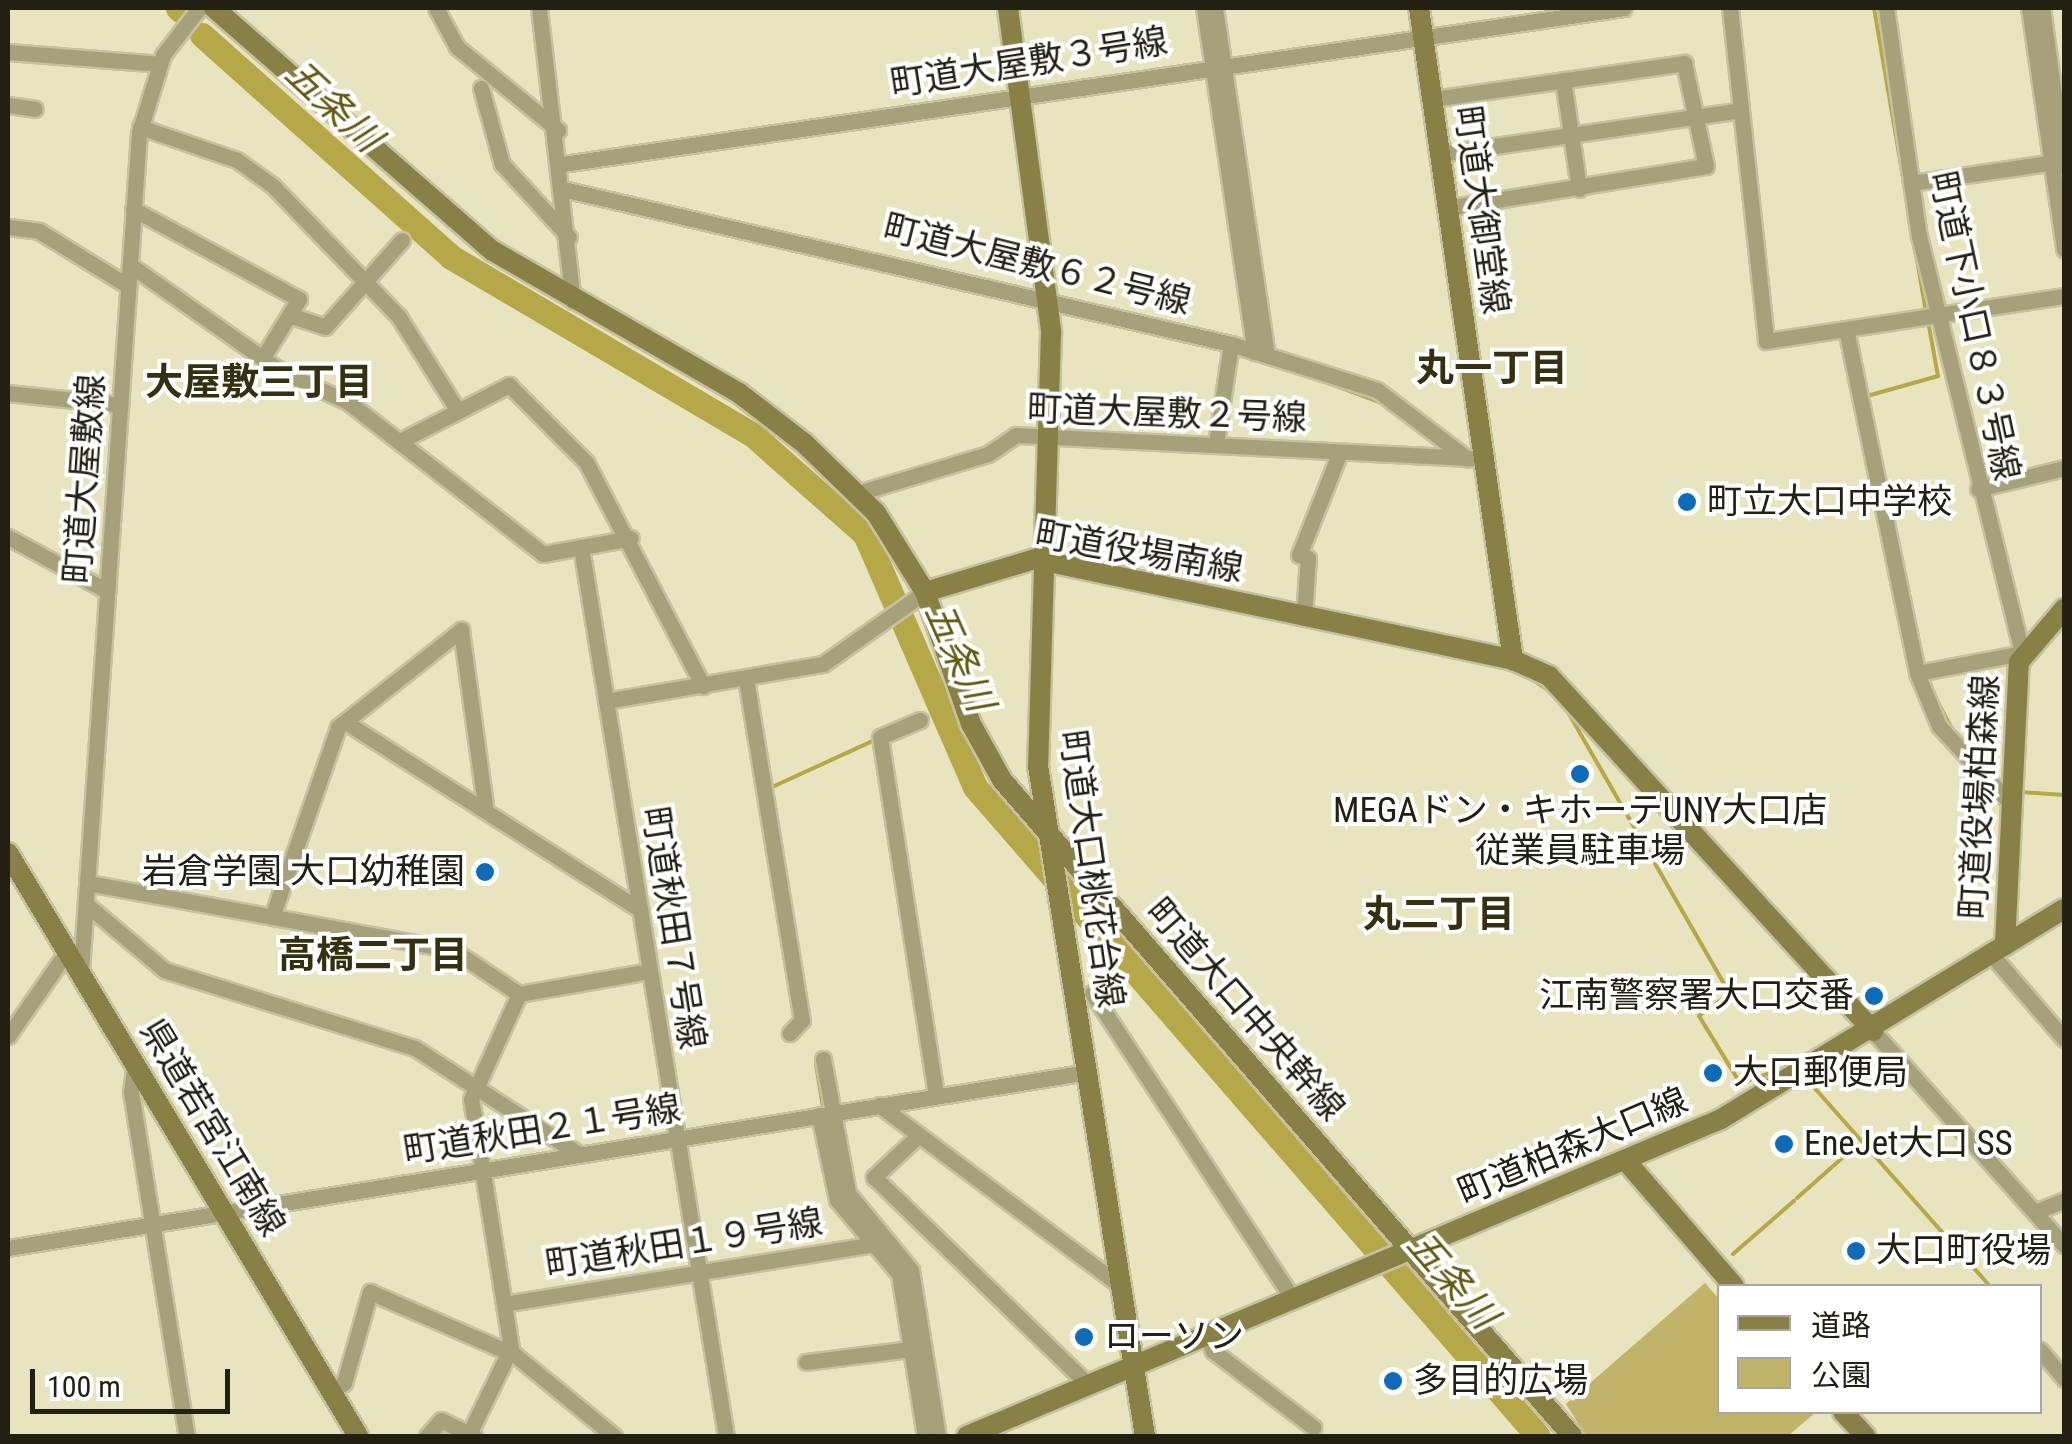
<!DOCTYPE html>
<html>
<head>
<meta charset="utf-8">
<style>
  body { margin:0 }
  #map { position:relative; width:2072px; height:1444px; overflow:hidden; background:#e9e4c0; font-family:"Roboto Condensed","Noto Sans JP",sans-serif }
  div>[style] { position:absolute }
  .green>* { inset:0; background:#bfb469 }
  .stream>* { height:4px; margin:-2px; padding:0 2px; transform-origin:2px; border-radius:2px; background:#b6a848 }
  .river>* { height:25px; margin:-12.5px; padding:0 12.5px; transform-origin:12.5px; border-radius:12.5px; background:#b6a848 }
  .roads { filter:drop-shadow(2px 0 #c5c1a1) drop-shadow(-2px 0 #c5c1a1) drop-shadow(0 2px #c5c1a1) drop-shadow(0 -2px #c5c1a1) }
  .street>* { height:15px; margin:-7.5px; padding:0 7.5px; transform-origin:7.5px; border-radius:7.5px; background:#a6a17b }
  .secondary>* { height:20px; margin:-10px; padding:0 10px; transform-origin:10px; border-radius:10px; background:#898046 }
  .dots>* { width:28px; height:28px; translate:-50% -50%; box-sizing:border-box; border:5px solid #fff; border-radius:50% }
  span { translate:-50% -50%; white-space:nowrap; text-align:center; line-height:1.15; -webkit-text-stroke:8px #fff; paint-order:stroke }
  .street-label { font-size:35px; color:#222013 }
  .poi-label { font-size:35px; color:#222013 }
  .left { translate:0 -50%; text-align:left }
  .right { translate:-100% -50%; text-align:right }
  .water-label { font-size:38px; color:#635911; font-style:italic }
  .neighbourhood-label { font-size:38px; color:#353011; font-weight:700 }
  .frame { position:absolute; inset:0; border:10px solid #222013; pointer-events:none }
  .legend { position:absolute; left:1717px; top:1284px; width:325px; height:130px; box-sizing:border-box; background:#fff; border:2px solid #a7a6a1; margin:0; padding:12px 18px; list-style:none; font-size:30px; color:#222013 }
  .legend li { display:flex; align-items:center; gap:20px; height:50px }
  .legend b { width:50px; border:2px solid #a7a6a1 }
  .scale { position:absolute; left:30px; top:1369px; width:200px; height:45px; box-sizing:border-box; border:5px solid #222013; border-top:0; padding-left:12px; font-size:30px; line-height:35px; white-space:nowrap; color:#222013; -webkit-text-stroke:8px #fff; paint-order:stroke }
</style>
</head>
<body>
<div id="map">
  <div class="green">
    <div style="clip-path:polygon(1705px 1283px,1719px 1299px,1720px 1412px,1816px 1412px,1788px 1436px,1586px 1436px,1566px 1404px)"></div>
  </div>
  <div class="stream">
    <div style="left:1874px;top:8px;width:308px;rotate:80.3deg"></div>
    <div style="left:1320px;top:380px;width:66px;rotate:20.4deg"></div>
    <div style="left:1867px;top:396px;width:74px;rotate:-15.7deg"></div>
    <div style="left:1938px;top:376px;width:56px;rotate:-100.3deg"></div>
    <div style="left:1875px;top:435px;width:235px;rotate:78deg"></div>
    <div style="left:1466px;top:465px;width:9px;rotate:6deg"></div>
    <div style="left:1475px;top:466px;width:185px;rotate:81deg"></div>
    <div style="left:1535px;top:681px;width:21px;rotate:35deg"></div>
    <div style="left:1933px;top:693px;width:41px;rotate:62.2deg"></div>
    <div style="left:1565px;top:707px;width:331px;rotate:60.1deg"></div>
    <div style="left:1730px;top:994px;width:38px;rotate:145deg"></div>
    <div style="left:1699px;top:1016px;width:79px;rotate:58.5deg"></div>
    <div style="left:1740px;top:1083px;width:58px;rotate:-18.1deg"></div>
    <div style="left:770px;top:788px;width:115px;rotate:-24.6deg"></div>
    <div style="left:2020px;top:792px;width:44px;rotate:3.9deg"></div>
    <div style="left:816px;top:1065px;width:43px;rotate:80.5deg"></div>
    <div style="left:1804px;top:1076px;width:281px;rotate:48.5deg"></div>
    <div style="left:1797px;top:1198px;width:80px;rotate:-41.5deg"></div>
    <div style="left:1733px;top:1254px;width:81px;rotate:-41deg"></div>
  </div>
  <div class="river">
    <div style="left:178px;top:8px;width:3px;rotate:45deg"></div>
    <div style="left:202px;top:35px;width:334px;rotate:41.7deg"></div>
    <div style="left:451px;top:257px;width:351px;rotate:30.5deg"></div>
    <div style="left:753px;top:435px;width:149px;rotate:41.5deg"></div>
    <div style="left:865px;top:534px;width:276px;rotate:66.5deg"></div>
    <div style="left:975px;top:787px;width:859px;rotate:49.06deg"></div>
  </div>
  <div class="roads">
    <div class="street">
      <div style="left:436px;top:8px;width:44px;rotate:61.7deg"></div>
      <div style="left:457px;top:47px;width:131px;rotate:39.4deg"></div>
      <div style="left:539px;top:8px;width:295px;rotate:83.4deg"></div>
      <div style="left:1204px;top:8px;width:348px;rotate:81.6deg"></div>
      <div style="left:1215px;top:8px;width:351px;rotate:81.5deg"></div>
      <div style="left:1730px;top:8px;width:335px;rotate:83.8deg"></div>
      <div style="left:1766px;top:341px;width:301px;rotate:-8.6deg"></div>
      <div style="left:1886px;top:8px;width:230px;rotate:81.8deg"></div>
      <div style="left:1919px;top:236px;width:430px;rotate:76.1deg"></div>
      <div style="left:2022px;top:653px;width:107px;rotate:169.2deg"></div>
      <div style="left:2029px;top:8px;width:244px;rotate:81.7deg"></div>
      <div style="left:2042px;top:8px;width:160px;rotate:82.1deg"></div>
      <div style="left:8px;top:52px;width:151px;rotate:4.5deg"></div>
      <div style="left:1563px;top:80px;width:110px;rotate:81.6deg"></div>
      <div style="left:481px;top:88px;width:79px;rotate:74.6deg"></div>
      <div style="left:502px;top:164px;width:99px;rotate:47.5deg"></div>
      <div style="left:1432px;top:99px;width:255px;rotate:-8.1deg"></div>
      <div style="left:1684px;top:63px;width:105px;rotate:77.9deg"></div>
      <div style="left:1706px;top:166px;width:261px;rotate:170.8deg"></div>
      <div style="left:8px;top:105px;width:27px;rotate:8deg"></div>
      <div style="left:140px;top:127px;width:102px;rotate:18.8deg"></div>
      <div style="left:237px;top:160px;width:44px;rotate:35.8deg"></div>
      <div style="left:273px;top:186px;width:182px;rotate:46.1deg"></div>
      <div style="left:399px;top:317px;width:111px;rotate:57.9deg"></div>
      <div style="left:1440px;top:154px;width:304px;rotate:-8.3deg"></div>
      <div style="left:563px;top:164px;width:1072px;rotate:-8.36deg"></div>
      <div style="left:1911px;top:183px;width:152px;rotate:-8.3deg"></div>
      <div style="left:567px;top:190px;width:682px;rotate:13.06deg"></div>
      <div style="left:1231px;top:344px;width:153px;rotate:17.5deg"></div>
      <div style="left:1377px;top:390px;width:114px;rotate:37.2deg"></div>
      <div style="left:133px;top:209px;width:189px;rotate:28.5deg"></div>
      <div style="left:299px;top:299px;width:70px;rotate:121.7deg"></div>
      <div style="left:8px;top:227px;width:31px;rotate:7deg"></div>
      <div style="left:39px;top:231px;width:105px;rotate:31.7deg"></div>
      <div style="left:130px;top:265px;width:186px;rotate:35.1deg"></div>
      <div style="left:282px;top:372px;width:72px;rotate:24.4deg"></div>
      <div style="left:348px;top:402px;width:247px;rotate:37.9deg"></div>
      <div style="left:543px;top:554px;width:89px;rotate:-10.3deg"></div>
      <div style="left:289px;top:315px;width:38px;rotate:18deg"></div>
      <div style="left:325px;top:327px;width:116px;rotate:-48.5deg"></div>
      <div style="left:1846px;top:329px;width:351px;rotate:78.3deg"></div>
      <div style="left:1917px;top:673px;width:57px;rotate:67.5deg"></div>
      <div style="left:1939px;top:726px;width:106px;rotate:47.3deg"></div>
      <div style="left:8px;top:393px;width:113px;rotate:6.1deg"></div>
      <div style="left:400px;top:441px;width:123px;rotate:-27.2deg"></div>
      <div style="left:509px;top:385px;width:109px;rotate:45deg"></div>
      <div style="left:586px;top:462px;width:253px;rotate:62.4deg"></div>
      <div style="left:1216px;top:443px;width:100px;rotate:-81.4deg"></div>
      <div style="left:1978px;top:489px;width:89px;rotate:-13.7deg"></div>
      <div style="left:858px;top:493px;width:136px;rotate:-16.7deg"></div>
      <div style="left:988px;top:454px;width:34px;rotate:-34deg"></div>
      <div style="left:1016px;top:435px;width:456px;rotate:2.9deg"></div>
      <div style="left:8px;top:537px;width:113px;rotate:28.6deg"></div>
      <div style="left:581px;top:547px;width:901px;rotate:80.74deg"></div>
      <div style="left:1304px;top:616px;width:58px;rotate:-86.1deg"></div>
      <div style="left:1308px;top:558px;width:9px;rotate:-162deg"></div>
      <div style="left:1299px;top:555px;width:111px;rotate:-68.3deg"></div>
      <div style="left:461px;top:630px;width:178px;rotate:82.2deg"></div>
      <div style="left:746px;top:679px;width:346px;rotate:80.7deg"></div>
      <div style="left:802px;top:1020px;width:18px;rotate:133deg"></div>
      <div style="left:606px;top:701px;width:220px;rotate:-9.7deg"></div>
      <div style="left:823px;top:664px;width:125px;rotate:-35.2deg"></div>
      <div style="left:920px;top:720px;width:43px;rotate:157deg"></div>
      <div style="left:880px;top:737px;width:363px;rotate:81.1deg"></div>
      <div style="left:347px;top:723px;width:348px;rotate:32.5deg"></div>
      <div style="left:88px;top:883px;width:371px;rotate:10.4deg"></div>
      <div style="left:453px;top:950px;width:79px;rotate:33.7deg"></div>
      <div style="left:519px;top:994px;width:133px;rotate:-10deg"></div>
      <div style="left:86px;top:904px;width:102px;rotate:40.2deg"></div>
      <div style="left:164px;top:970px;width:263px;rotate:17.3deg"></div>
      <div style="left:415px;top:1048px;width:195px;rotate:32.9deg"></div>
      <div style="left:272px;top:917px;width:201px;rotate:-70.8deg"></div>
      <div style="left:338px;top:727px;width:157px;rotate:-38.3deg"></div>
      <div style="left:1991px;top:954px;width:112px;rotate:49.3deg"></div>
      <div style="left:81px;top:971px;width:840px;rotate:-86.04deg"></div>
      <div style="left:139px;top:133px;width:82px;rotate:-72.9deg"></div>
      <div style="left:163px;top:55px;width:59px;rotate:-52.5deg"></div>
      <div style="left:1092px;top:993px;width:367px;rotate:56.7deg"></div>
      <div style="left:1873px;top:1031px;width:287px;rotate:48.3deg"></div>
      <div style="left:8px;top:1036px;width:105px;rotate:-55.1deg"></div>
      <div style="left:823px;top:1059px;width:136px;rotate:79.4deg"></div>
      <div style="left:848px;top:1193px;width:99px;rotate:50.7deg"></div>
      <div style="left:911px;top:1270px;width:168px;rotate:80.8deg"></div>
      <div style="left:135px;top:1063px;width:29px;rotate:98deg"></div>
      <div style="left:131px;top:1092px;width:349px;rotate:80.8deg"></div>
      <div style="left:879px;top:1105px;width:302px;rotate:36.8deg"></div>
      <div style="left:819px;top:1115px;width:87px;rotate:78deg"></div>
      <div style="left:837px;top:1200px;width:97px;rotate:50deg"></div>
      <div style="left:899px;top:1274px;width:164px;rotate:80.9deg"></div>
      <div style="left:919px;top:1135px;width:62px;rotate:137deg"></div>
      <div style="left:874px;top:1177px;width:299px;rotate:44.1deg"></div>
      <div style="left:2035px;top:1212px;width:31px;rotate:-22deg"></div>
      <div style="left:8px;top:1248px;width:1093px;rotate:-9.26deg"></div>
      <div style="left:504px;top:1304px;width:375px;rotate:-9.2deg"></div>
      <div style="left:1207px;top:1336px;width:16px;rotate:68deg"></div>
      <div style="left:1213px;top:1351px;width:126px;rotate:37.2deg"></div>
      <div style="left:2040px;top:1350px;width:38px;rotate:50deg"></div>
      <div style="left:806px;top:1362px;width:106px;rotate:-7.1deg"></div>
      <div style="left:331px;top:1391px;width:15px;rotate:-32deg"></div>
      <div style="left:344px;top:1383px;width:95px;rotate:-74.1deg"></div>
      <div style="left:370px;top:1292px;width:158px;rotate:23.5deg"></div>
      <div style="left:515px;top:1355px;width:128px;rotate:39.3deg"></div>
      <div style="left:470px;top:1432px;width:93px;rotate:-64deg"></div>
      <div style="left:511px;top:1348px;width:252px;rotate:-99.1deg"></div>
      <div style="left:471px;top:1099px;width:115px;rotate:-65.4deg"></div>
      <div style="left:427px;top:1436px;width:21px;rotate:-49deg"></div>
      <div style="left:441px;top:1420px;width:37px;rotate:26deg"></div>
    </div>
    <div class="secondary">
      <div style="left:214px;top:8px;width:370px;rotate:41.1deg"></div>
      <div style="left:493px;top:251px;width:284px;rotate:30deg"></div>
      <div style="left:739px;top:393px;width:82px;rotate:37.6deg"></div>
      <div style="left:804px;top:443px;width:100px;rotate:44.2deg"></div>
      <div style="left:876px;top:513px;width:93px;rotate:58.2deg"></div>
      <div style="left:925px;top:592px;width:115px;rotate:-16.7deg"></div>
      <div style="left:1035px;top:559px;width:489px;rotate:11.9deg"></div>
      <div style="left:1513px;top:660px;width:39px;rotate:24deg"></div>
      <div style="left:1549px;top:676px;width:481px;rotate:47.6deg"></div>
      <div style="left:1008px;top:8px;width:327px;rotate:82.4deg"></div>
      <div style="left:1051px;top:332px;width:434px;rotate:91.7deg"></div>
      <div style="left:1038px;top:766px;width:678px;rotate:80.93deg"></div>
      <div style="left:1419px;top:8px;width:659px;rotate:81.8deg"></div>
      <div style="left:925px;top:592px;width:140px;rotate:70.8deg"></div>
      <div style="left:971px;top:724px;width:64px;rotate:61deg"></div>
      <div style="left:1002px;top:780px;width:869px;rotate:49.01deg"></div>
      <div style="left:8px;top:853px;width:680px;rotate:59.02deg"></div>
      <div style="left:2005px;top:945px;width:283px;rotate:-87.2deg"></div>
      <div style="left:2019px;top:662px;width:70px;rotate:-49.7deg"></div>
      <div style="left:1626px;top:1161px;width:165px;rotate:49.2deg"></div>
      <div style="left:1843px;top:1412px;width:33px;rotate:47deg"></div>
      <div style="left:967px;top:1436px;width:818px;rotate:-22.8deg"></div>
      <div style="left:1721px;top:1119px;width:402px;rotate:-31.5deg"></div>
    </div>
  </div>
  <div class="dots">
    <div style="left:1687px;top:502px;background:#0f6ab7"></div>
    <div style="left:1580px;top:774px;background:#0f6ab7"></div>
    <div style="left:485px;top:872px;background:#0f6ab7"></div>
    <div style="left:1874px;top:996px;background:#0f6ab7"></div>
    <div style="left:1713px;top:1073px;background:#0f6ab7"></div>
    <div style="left:1784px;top:1144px;background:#0f6ab7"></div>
    <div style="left:1856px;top:1251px;background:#0f6ab7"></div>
    <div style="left:1084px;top:1337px;background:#0f6ab7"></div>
    <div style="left:1393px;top:1381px;background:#0f6ab7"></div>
  </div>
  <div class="street-label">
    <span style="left:1029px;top:63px;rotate:-9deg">町道大屋敷３号線</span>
    <span style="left:1481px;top:210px;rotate:82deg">町道大御堂線</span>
    <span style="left:1037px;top:265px;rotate:14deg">町道大屋敷６２号線</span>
    <span style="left:1974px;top:326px;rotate:78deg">町道下小口８３号線</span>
    <span style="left:1167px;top:414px;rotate:2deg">町道大屋敷２号線</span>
    <span style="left:85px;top:479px;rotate:-86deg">町道大屋敷線</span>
    <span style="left:1139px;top:552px;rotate:10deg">町道役場南線</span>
    <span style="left:1980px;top:797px;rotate:-87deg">町道役場柏森線</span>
    <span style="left:1091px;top:869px;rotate:82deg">町道大口桃花台線</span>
    <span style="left:673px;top:928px;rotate:81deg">町道秋田７号線</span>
    <span style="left:1245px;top:1010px;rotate:49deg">町道大口中央幹線</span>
    <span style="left:212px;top:1128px;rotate:59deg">県道若宮江南線</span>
    <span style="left:542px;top:1130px;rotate:-9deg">町道秋田２１号線</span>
    <span style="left:1573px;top:1147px;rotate:-23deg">町道柏森大口線</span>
    <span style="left:684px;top:1244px;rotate:-9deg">町道秋田１９号線</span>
  </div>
  <div class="poi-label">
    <span class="left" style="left:1707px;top:502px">町立大口中学校</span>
    <span style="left:1580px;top:831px">MEGAドン・キホーテUNY大口店<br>従業員駐車場</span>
    <span class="right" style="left:465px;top:872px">岩倉学園 大口幼稚園</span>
    <span class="right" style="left:1854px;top:996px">江南警察署大口交番</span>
    <span class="left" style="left:1733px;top:1073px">大口郵便局</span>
    <span class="left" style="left:1804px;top:1144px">EneJet大口 SS</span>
    <span class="left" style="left:1876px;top:1251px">大口町役場</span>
    <span class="left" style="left:1104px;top:1337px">ローソン</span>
    <span class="left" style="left:1413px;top:1381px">多目的広場</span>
  </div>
  <div class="water-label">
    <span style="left:333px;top:106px;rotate:43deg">五条川</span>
    <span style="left:959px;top:657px;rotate:66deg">五条川</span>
    <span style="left:1452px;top:1280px;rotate:49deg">五条川</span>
  </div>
  <div class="neighbourhood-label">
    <span style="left:1492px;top:369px">丸一丁目</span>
    <span style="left:259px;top:383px">大屋敷三丁目</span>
    <span style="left:1439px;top:915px">丸二丁目</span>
    <span style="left:373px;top:956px">高橋二丁目</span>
  </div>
  <div class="frame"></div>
  <ul class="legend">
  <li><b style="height:12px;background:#898046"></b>道路</li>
  <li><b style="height:28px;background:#bfb469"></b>公園</li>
  </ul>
  <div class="scale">100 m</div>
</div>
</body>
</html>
